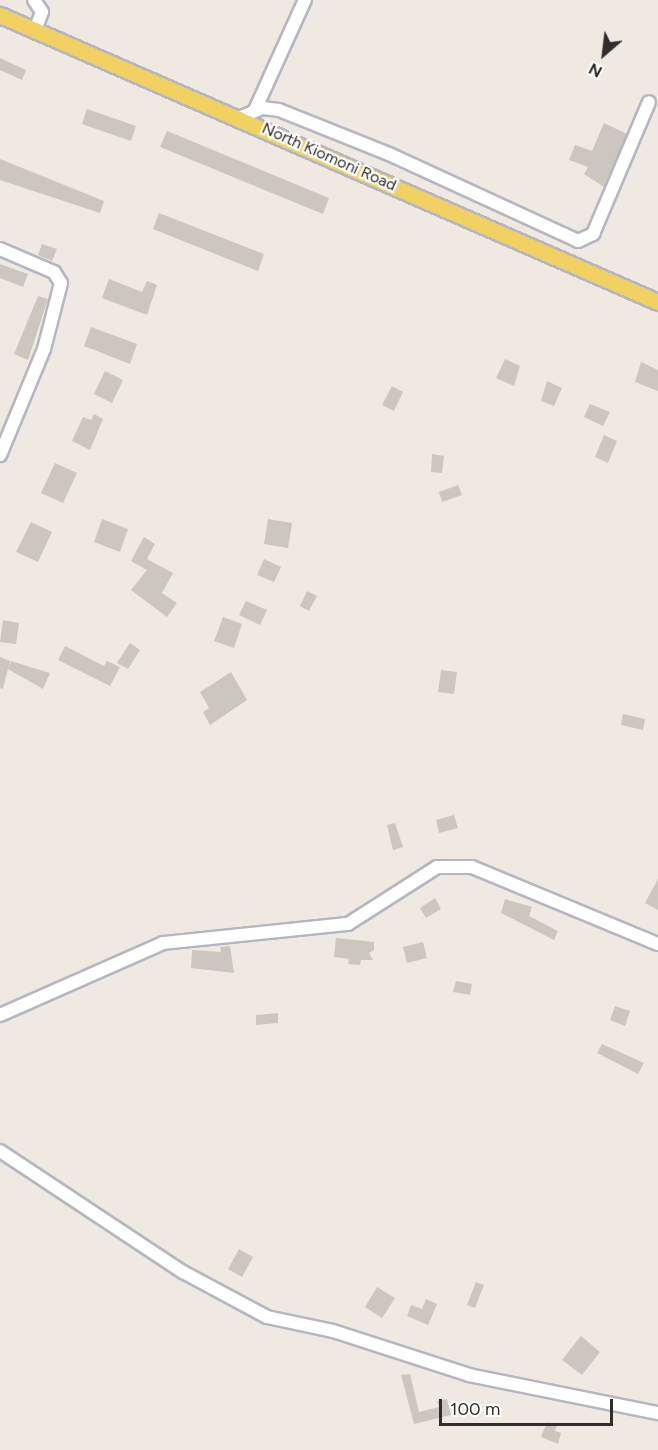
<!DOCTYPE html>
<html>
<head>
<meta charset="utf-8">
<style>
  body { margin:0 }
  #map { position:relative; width:658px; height:1450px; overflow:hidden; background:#efe9e1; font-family:Figtree,sans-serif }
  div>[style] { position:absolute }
  .building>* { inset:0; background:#cbc7bf }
  .roads { filter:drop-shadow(2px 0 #b4b7c1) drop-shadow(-2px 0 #b4b7c1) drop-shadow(0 2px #b4b7c1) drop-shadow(0 -2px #b4b7c1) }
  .minor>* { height:12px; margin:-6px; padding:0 6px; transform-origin:6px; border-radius:6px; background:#fff }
  .major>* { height:15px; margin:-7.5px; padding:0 7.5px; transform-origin:7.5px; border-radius:7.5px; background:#f2d163 }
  span { translate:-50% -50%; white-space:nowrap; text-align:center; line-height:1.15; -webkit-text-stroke:4.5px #fff; paint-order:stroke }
  .street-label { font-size:16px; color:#2e2e2e }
  .north { position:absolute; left:574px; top:24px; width:60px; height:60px; -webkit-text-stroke:4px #fff; paint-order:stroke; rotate:208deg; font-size:16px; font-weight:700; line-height:24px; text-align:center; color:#2e2e2e }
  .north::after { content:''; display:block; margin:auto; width:21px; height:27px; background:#2e2e2e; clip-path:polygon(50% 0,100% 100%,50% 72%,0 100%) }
  .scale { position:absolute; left:439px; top:1399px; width:174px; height:27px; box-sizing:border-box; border:3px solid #2e2e2e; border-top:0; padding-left:8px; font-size:18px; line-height:21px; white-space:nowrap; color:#2e2e2e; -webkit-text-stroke:4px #fff; paint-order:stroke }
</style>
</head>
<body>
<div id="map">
  <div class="building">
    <div style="clip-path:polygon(0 58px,26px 70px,22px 80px,0 70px)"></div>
    <div style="clip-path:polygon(87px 109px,136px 126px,131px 141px,82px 124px)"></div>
    <div style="clip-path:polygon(604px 123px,627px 134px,604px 187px,584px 174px,588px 167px,569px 160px,575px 145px,592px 151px)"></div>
    <div style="clip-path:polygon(167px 131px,329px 198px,323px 214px,160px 147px)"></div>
    <div style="clip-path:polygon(0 159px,104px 201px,100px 213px,0 180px)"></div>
    <div style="clip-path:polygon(159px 213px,264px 254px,258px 271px,153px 229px)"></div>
    <div style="clip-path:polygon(42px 244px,57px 249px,52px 261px,38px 255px)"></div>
    <div style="clip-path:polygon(0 264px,28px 274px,23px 287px,0 278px)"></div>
    <div style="clip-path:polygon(109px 279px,142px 292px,147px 281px,157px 285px,147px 315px,102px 298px)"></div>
    <div style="clip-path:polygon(38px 296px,48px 299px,28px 360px,14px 354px)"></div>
    <div style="clip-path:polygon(91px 327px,137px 344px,130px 364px,84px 346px)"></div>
    <div style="clip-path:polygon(505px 359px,520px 366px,514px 386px,496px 378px)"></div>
    <div style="clip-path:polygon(641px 362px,658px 370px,658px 391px,635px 382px)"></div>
    <div style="clip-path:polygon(105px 371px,123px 380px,112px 403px,94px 394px)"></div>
    <div style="clip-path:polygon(547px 381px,562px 388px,554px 406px,541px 401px)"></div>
    <div style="clip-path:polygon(392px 386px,403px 392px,394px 411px,382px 405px)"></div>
    <div style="clip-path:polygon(590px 404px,610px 412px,603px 426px,584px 417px)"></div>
    <div style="clip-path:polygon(94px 414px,103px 419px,90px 450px,72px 441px,83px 417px,91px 420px)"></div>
    <div style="clip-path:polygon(604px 435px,617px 441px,608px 463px,595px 457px)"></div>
    <div style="clip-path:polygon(432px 454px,444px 456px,442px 473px,431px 472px)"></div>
    <div style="clip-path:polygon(55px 463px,77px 473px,63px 503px,41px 493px)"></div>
    <div style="clip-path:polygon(458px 485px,462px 495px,442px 502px,439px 492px)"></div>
    <div style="clip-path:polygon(102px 519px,128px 529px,120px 552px,94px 542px)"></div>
    <div style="clip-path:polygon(268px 519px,292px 523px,288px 548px,264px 544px)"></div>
    <div style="clip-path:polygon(31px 522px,52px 532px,38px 562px,16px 552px)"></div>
    <div style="clip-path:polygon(144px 537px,155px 544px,147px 559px,173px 573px,162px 593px,177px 603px,167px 617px,131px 590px,147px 570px,131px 561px)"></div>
    <div style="clip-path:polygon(264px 559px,281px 567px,274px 582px,257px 575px)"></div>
    <div style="clip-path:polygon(307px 591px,317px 596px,309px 611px,300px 606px)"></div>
    <div style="clip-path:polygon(246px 601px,267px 610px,260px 625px,239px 615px)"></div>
    <div style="clip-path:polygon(223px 617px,242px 624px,234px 648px,214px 641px)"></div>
    <div style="clip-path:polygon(3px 620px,19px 623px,16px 644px,0 642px)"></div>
    <div style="clip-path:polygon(130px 643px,140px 650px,128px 669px,117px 663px)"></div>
    <div style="clip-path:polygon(65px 646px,104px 666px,107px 661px,120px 667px,110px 686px,58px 660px)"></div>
    <div style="clip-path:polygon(0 657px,10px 661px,8px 669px,11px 661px,50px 673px,43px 689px,8px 669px,3px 689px,0 688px)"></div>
    <div style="clip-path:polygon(441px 670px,457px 672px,454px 694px,438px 692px)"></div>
    <div style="clip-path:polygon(231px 672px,247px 700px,210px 725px,203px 712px,209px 708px,200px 692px)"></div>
    <div style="clip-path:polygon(623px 714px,645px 719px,643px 730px,621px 725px)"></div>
    <div style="clip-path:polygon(454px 815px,458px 828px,439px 833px,436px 820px)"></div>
    <div style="clip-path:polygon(395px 823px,403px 847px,393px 850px,387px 825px)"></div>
    <div style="clip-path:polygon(658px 879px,658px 910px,645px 903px)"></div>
    <div style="clip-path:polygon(435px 898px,441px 909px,426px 918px,420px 908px)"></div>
    <div style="clip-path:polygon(505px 899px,532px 907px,529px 916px,558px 931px,554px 940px,501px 913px)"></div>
    <div style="clip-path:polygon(336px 938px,374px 942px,374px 950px,369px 953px,373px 960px,361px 960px,360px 965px,348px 964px,349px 959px,334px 957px)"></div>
    <div style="clip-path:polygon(423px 942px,427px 958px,407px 963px,403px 947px)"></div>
    <div style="clip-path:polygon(230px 946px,234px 973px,191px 968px,192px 950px,221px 952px,220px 947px)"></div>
    <div style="clip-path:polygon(456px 981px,472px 984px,470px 995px,453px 992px)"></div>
    <div style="clip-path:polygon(615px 1006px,630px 1011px,625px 1026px,610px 1020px)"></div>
    <div style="clip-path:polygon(278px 1013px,278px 1023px,256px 1025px,256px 1015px)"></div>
    <div style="clip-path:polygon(602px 1044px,644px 1063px,638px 1074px,597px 1053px)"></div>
    <div style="clip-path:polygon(239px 1249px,253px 1257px,242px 1277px,228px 1269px)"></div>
    <div style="clip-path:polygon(476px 1282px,484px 1285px,475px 1308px,467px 1305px)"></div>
    <div style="clip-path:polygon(377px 1287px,395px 1298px,382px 1318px,365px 1307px)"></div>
    <div style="clip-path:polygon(426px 1299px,437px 1304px,428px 1325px,407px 1316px,411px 1305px,422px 1309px)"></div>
    <div style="clip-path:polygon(581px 1336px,600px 1352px,582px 1375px,562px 1360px)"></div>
    <div style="clip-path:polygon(410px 1374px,419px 1412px,439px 1407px,437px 1401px,447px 1399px,451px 1415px,414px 1424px,401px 1375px)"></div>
    <div style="clip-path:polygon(547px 1422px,557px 1425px,555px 1431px,561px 1433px,558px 1444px,541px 1437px)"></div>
  </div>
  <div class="roads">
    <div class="minor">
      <div style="left:34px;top:0;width:14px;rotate:56deg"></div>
      <div style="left:42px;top:12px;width:17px;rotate:111deg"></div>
      <div style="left:255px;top:110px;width:121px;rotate:-65.6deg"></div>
      <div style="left:239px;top:118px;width:26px;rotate:-23deg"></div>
      <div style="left:263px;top:108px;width:16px;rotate:7deg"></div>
      <div style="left:279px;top:110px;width:118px;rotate:21.8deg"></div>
      <div style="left:389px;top:154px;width:208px;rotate:24.7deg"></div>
      <div style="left:578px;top:241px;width:17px;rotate:-25deg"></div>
      <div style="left:593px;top:234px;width:143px;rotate:-67deg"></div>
      <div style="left:0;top:249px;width:59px;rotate:23.1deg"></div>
      <div style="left:54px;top:272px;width:13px;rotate:58deg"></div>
      <div style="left:61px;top:283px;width:68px;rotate:104.4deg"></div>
      <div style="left:44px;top:349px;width:115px;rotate:112.5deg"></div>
      <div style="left:0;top:1015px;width:178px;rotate:-23.8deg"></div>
      <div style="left:163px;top:943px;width:186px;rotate:-5.9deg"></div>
      <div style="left:348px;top:924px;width:106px;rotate:-32.6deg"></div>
      <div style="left:437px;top:867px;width:35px"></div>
      <div style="left:472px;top:867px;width:201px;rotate:22.5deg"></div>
      <div style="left:0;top:1151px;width:219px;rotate:33.5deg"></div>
      <div style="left:183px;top:1272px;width:95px;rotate:28.2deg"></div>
      <div style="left:267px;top:1317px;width:67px;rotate:12deg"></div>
      <div style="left:333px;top:1331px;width:143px;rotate:17.9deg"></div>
      <div style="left:469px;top:1375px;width:193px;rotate:11.4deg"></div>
    </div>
    <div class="major">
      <div style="left:0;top:15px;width:718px;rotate:23.57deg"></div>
    </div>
  </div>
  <div class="street-label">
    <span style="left:329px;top:157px;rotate:24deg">North Kiomoni Road</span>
  </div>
  <div class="north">N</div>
  <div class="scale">100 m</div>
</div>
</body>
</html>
